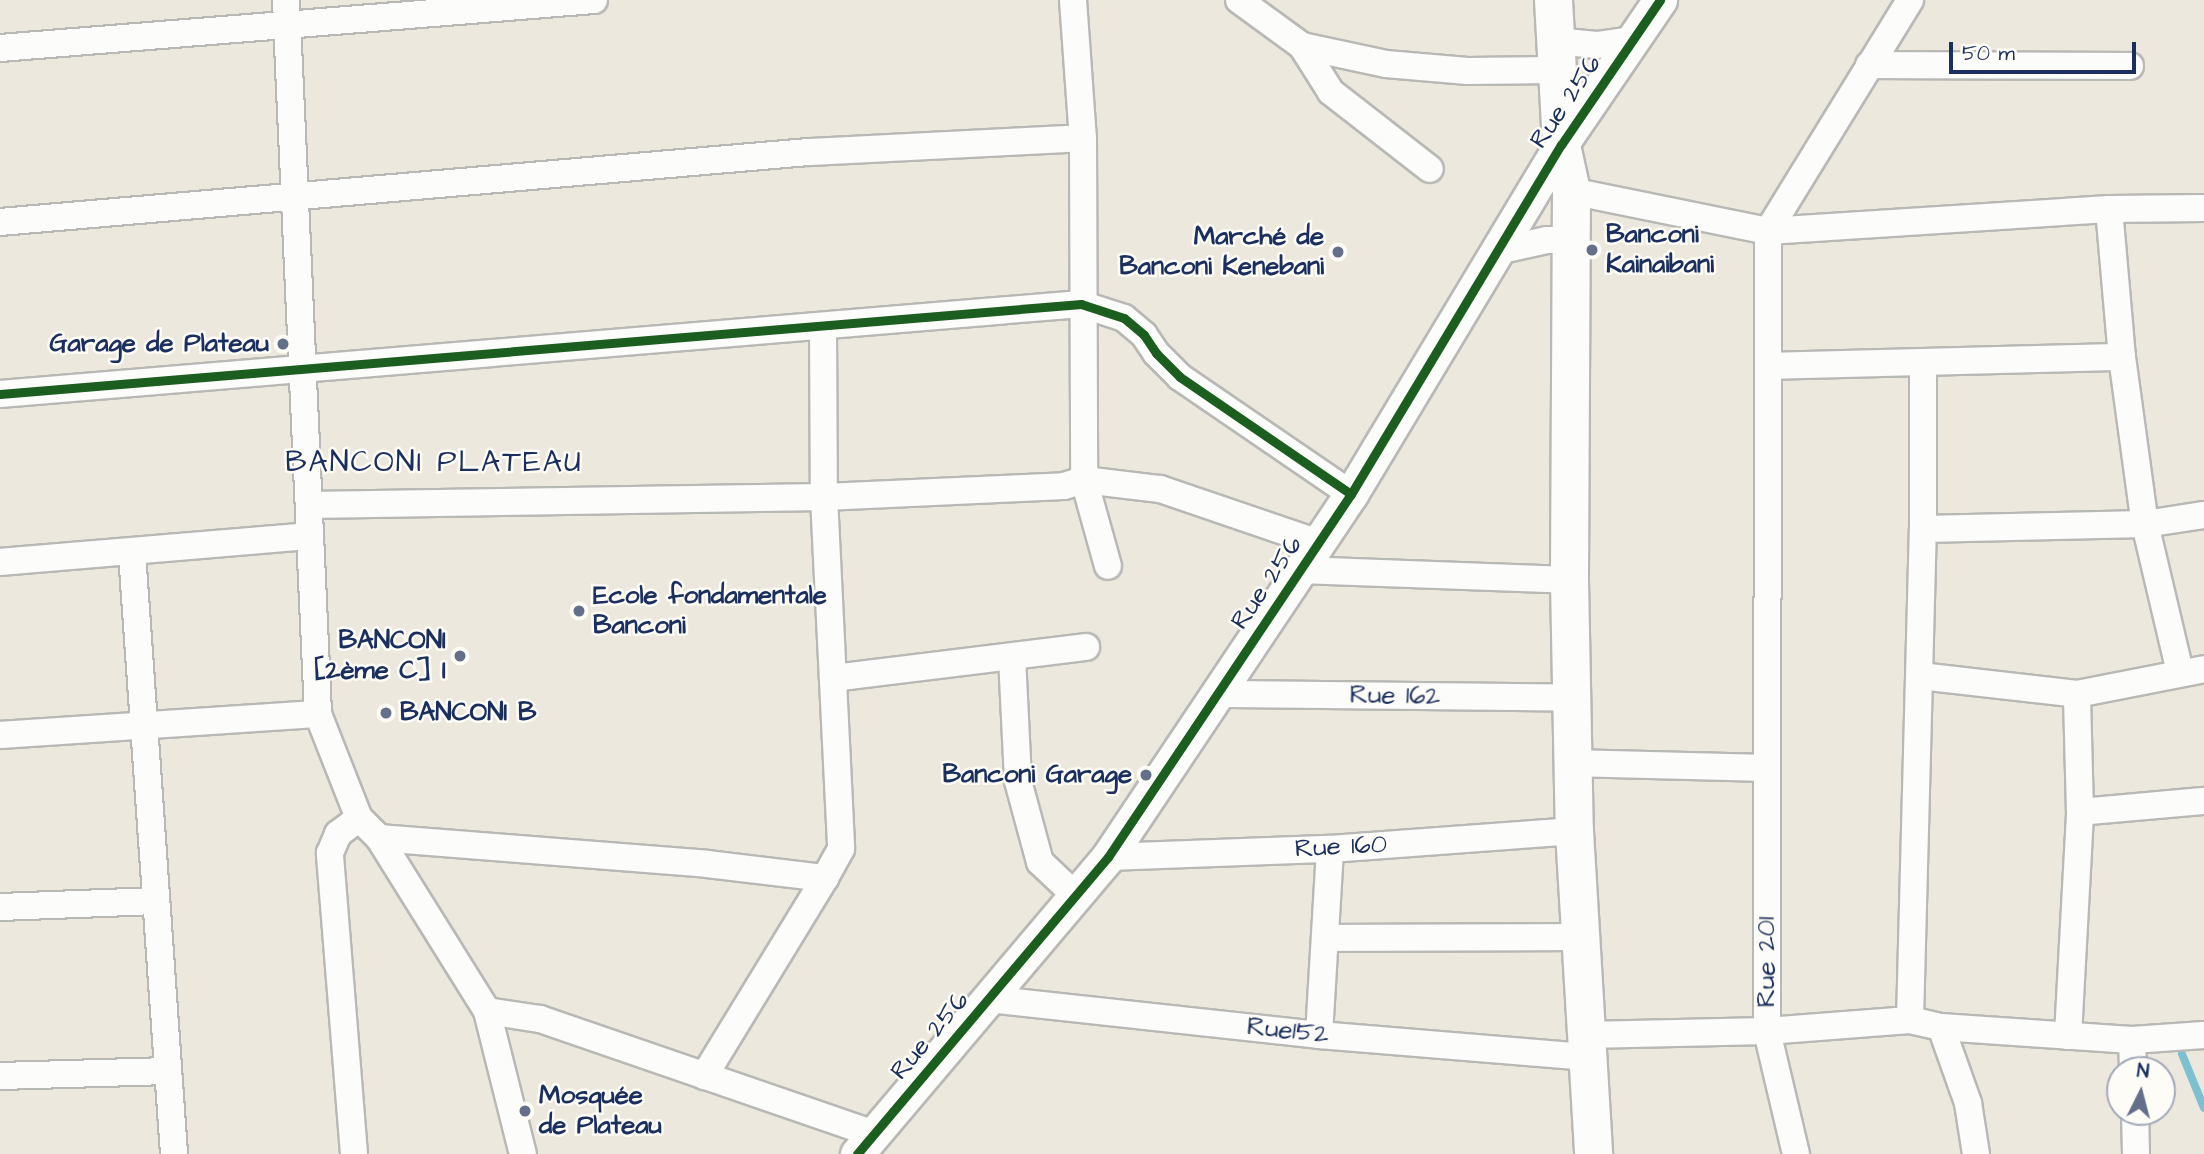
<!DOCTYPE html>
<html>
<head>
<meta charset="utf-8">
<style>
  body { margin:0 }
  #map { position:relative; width:2204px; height:1154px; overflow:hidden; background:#ede8dd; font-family:"Architects Daughter",sans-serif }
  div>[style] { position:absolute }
  .stream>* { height:8px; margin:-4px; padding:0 4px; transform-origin:4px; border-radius:4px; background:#7dc1d1 }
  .roads { filter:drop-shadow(2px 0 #b8b8b5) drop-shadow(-2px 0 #b8b8b5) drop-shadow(0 2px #b8b8b5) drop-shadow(0 -2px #b8b8b5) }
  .minor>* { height:26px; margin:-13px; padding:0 13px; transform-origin:13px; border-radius:13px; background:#fcfcfa }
  .tertiary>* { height:33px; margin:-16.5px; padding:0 16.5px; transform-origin:16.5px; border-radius:16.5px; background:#fcfcfa }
  .secondary>* { height:37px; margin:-18.5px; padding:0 18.5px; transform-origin:18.5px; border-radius:18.5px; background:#fcfcfa }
  .cycleway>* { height:9px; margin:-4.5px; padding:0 4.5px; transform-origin:4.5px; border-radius:4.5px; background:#1b5e20 }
  .dots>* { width:19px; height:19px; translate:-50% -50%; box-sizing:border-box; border:4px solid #fdfcf7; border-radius:50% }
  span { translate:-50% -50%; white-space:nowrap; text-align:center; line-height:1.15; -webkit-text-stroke:5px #fdfcf7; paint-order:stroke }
  .street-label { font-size:26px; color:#1b2f5e }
  .poi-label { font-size:26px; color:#1b2f5e; font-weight:700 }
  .left { translate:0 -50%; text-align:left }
  .right { translate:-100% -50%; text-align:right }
  .quarter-label { font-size:30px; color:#1b2f5e; letter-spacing:2px }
  .north { position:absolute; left:2106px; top:1056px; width:70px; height:70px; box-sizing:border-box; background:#fdfcf7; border:2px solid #a3aaba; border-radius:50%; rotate:6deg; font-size:19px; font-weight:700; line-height:28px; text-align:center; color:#1b2f5e }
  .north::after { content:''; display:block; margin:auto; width:24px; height:32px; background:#64708a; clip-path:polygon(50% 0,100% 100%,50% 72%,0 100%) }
  .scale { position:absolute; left:1949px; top:42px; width:187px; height:32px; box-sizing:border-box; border:4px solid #1b2f5e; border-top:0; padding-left:9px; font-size:21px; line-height:24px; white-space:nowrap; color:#1b2f5e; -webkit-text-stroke:5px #fdfcf7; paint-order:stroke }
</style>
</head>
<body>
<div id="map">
  <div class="stream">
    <div style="left:2182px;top:1054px;width:58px;rotate:67.8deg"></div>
  </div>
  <div class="roads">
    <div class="minor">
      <div style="left:286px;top:0;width:715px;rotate:87.43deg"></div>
      <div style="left:318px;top:714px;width:112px;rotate:68.5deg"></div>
      <div style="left:359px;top:818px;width:28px;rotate:45deg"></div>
      <div style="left:379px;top:838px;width:204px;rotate:58deg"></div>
      <div style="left:487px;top:1011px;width:147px;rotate:75.9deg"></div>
      <div style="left:1073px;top:0;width:138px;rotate:85.9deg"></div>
      <div style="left:1083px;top:138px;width:342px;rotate:89.8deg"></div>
      <div style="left:1084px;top:480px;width:89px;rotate:74.4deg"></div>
      <div style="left:1239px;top:0;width:78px;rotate:36.1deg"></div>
      <div style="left:1302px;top:46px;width:86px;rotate:12.1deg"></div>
      <div style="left:1386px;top:64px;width:82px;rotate:4.9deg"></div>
      <div style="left:1468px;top:71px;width:88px;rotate:-0.7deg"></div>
      <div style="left:1555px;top:41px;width:42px;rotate:5.4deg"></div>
      <div style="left:1597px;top:45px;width:36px;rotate:-8deg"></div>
      <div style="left:1302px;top:46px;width:54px;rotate:57.8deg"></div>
      <div style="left:1331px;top:92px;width:125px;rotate:37.9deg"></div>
      <div style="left:0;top:48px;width:596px;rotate:-4.62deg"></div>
      <div style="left:1869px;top:65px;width:261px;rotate:0.2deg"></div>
      <div style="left:1571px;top:191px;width:201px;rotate:11.5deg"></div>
      <div style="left:1768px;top:231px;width:342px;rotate:-3.7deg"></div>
      <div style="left:2109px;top:209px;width:95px;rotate:-0.6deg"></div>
      <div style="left:2109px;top:209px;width:149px;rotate:85deg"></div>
      <div style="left:2122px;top:357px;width:169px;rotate:82.2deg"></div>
      <div style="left:2145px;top:524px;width:152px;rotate:76.7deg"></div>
      <div style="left:0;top:222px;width:812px;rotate:-4.95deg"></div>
      <div style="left:809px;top:152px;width:274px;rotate:-2.9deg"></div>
      <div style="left:1497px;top:251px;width:51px;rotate:-12.4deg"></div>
      <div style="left:1547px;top:240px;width:24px"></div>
      <div style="left:823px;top:328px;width:169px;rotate:89.7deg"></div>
      <div style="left:824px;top:497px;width:352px;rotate:87.2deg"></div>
      <div style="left:841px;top:849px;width:33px;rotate:119deg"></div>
      <div style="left:1769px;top:366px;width:353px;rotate:-1.5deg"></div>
      <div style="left:0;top:394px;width:1085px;rotate:-4.76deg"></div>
      <div style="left:1081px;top:304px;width:45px;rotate:18deg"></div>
      <div style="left:1124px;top:318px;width:26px;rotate:40deg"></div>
      <div style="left:1144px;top:335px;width:22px;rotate:56deg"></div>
      <div style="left:1156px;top:353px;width:34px;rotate:45deg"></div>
      <div style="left:1180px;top:377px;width:207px;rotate:34.4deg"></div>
      <div style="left:309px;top:505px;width:515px;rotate:-0.89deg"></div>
      <div style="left:824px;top:497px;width:240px;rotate:-2.6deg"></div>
      <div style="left:1064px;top:486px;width:21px;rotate:-17deg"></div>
      <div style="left:1084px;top:480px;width:77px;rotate:6.8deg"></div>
      <div style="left:1160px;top:489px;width:168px;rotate:18.8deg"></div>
      <div style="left:1923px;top:529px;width:222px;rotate:-1.3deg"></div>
      <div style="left:2145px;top:524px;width:60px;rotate:-8.7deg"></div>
      <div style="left:132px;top:553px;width:602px;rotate:86deg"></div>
      <div style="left:0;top:562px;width:311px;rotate:-4.8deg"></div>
      <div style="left:1299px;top:570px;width:270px;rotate:2.1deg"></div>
      <div style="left:1012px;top:657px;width:124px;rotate:87.2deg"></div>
      <div style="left:1018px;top:781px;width:84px;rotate:74.8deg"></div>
      <div style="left:1040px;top:862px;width:48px;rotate:43.3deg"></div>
      <div style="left:1920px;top:676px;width:158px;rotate:6.5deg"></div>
      <div style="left:2077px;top:694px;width:129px;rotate:-11.1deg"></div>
      <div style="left:833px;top:678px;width:255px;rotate:-7deg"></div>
      <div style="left:1218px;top:694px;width:354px;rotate:0.6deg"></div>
      <div style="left:0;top:735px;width:319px;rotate:-3.8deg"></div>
      <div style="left:1573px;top:763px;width:192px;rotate:1.5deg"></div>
      <div style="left:2080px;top:812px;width:124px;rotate:-5.1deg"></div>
      <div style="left:379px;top:838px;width:329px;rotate:4.5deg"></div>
      <div style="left:707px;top:864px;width:119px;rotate:6.8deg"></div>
      <div style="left:825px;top:878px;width:232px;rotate:121.4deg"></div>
      <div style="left:1108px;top:857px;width:222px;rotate:-2.1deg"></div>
      <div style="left:1330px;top:849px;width:245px;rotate:-4.2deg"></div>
      <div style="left:0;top:907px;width:156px;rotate:-2.2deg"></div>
      <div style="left:1325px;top:938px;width:255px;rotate:-0.2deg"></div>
      <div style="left:988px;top:999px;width:333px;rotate:6.2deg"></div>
      <div style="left:1319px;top:1035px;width:270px;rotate:4.7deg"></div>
      <div style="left:487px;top:1011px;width:54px;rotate:8.6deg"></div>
      <div style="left:540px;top:1019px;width:353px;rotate:19deg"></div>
      <div style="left:1910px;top:1020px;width:491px;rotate:-88.5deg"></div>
      <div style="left:1923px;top:529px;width:165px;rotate:-90deg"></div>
      <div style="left:1941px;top:1027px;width:81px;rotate:70.4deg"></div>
      <div style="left:1968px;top:1103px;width:52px;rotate:81.1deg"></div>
      <div style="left:1319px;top:1035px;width:186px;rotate:-86.6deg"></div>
      <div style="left:1586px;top:1035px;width:181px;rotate:-1.3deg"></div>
      <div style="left:1767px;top:1031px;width:143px;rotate:-4.4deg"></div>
      <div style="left:1910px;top:1020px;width:32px;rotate:13deg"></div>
      <div style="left:1941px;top:1027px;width:191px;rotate:3.9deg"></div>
      <div style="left:2132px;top:1040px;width:72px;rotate:-4deg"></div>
      <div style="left:2068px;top:1036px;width:224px;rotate:-86.9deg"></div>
      <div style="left:2080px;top:812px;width:118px;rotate:-91.5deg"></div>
      <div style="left:2132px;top:1040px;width:30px;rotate:88deg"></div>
      <div style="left:0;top:1076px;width:168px;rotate:-1.7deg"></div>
      <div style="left:2135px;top:1112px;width:42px;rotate:88.6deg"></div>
      <div style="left:354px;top:1154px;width:302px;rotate:-94.6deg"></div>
      <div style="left:330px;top:853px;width:21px;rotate:-67deg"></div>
      <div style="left:338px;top:834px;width:26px;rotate:-37deg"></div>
      <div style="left:1796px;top:1154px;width:126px;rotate:-103.3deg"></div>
      <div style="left:1767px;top:1031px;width:800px;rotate:-89.93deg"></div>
      <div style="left:1768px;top:231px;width:271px;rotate:-58.4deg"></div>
    </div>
    <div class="tertiary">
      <div style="left:857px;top:1154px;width:389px;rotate:-49.8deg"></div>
      <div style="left:1108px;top:857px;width:437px;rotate:-56.2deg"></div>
      <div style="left:1351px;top:494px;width:407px;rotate:-59deg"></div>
      <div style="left:1561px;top:145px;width:176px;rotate:-55.7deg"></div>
    </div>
    <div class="secondary">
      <div style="left:1553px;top:0;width:145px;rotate:86.8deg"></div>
      <div style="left:1561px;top:145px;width:47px;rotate:77.7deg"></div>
      <div style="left:1571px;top:191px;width:389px;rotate:90.3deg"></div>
      <div style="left:1569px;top:580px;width:251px;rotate:88.9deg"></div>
      <div style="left:1574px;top:831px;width:324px;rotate:86.6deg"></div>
    </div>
  </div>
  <div class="cycleway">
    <div style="left:0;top:394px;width:1085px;rotate:-4.76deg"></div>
    <div style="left:1081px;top:304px;width:45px;rotate:18deg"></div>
    <div style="left:1124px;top:318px;width:26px;rotate:40deg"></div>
    <div style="left:1144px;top:335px;width:22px;rotate:56deg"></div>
    <div style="left:1156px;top:353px;width:34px;rotate:45deg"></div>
    <div style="left:1180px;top:377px;width:207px;rotate:34.4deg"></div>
    <div style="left:857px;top:1154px;width:389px;rotate:-49.8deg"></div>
    <div style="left:1108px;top:857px;width:437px;rotate:-56.2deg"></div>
    <div style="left:1351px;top:494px;width:407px;rotate:-59deg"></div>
    <div style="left:1561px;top:145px;width:176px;rotate:-55.7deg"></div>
  </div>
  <div class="dots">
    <div style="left:1592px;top:250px;background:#64708a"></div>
    <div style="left:1338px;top:252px;background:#64708a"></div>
    <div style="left:283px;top:344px;background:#64708a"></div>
    <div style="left:579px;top:611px;background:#64708a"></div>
    <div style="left:460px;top:656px;background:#64708a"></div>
    <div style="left:386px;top:713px;background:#64708a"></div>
    <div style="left:1146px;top:775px;background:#64708a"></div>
    <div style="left:525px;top:1111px;background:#64708a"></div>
  </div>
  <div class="street-label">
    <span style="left:1566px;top:102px;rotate:-56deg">Rue 256</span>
    <span style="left:1267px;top:583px;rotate:-56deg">Rue 256</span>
    <span style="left:1395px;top:696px;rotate:1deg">Rue 162</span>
    <span style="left:1341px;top:847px;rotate:-3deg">Rue 160</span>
    <span style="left:1767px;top:962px;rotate:-90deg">Rue 201</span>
    <span style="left:1288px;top:1031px;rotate:6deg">Rue152</span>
    <span style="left:930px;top:1036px;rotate:-50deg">Rue 256</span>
  </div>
  <div class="poi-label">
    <span class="left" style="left:1606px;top:250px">Banconi<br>Kainaibani</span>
    <span class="right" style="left:1324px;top:252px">Marché de<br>Banconi Kenebani</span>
    <span class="right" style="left:269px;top:344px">Garage de Plateau</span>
    <span class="left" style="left:593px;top:611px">Ecole fondamentale<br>Banconi</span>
    <span class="right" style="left:446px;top:656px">BANCONI<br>[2ème C] I</span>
    <span class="left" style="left:400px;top:713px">BANCONI B</span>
    <span class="right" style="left:1132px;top:775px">Banconi Garage</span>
    <span class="left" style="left:539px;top:1111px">Mosquée<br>de Plateau</span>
  </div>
  <div class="quarter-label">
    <span style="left:434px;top:462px">BANCONI PLATEAU</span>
  </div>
  <div class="north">N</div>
  <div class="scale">50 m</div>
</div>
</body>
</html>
